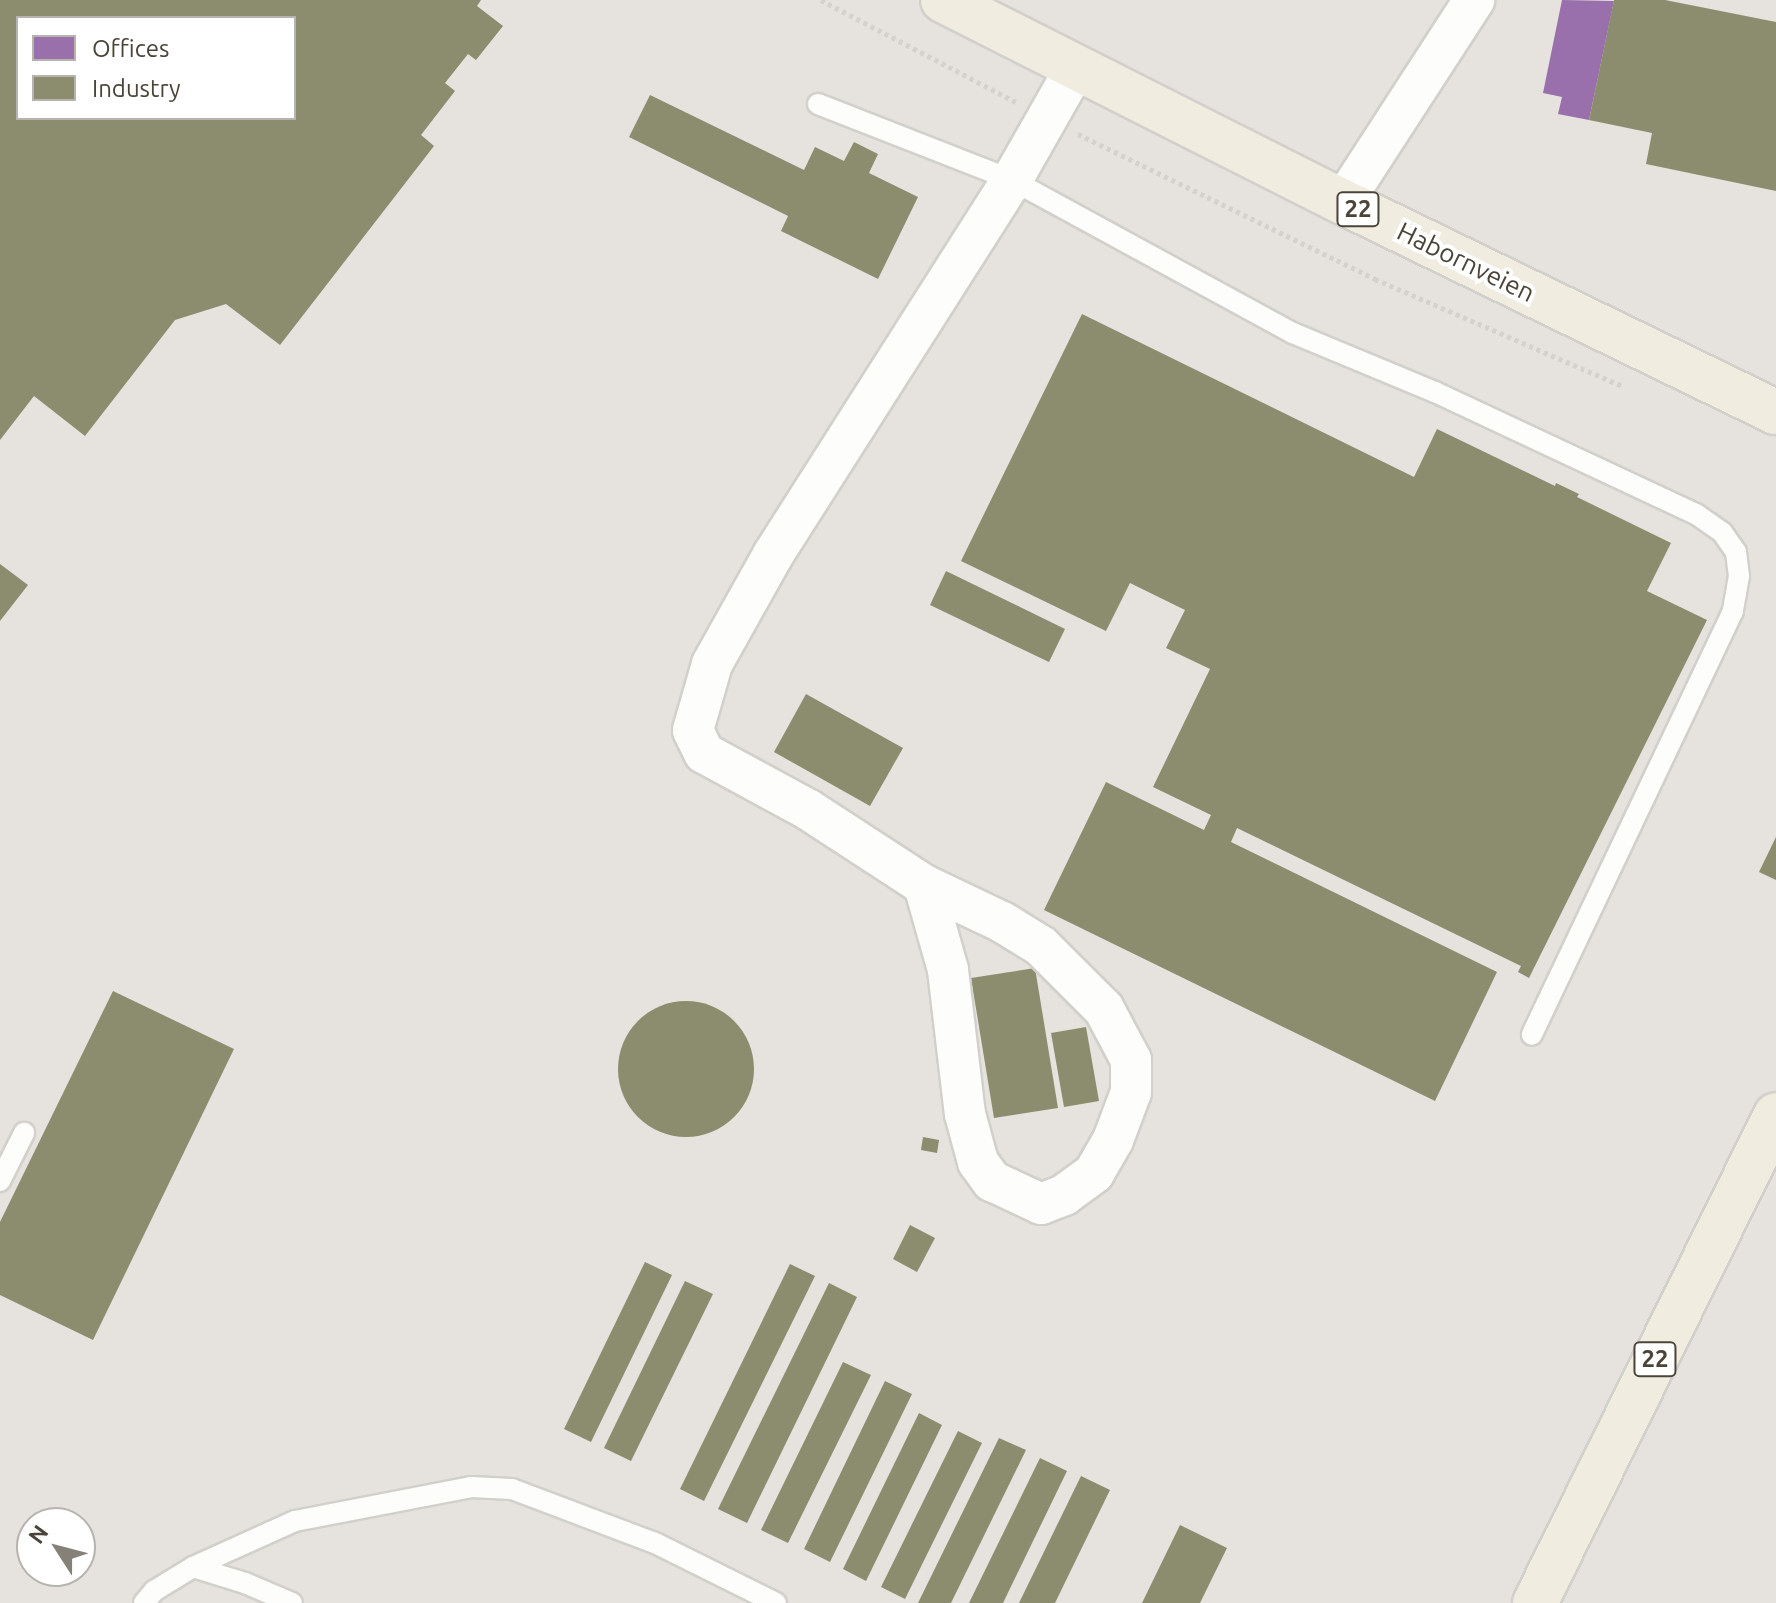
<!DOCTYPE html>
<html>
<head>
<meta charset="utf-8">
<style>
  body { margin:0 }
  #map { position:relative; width:1776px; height:1603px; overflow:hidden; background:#f4f2ee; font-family:Ubuntu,sans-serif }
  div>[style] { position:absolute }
  .industrial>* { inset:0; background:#e6e2de }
  .offices>* { inset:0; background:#9970ab }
  .industry>* { inset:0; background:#8c8c6e }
  .round { border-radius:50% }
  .path>* { height:5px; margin-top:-2.5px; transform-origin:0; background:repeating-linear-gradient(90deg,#d3d2cc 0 4px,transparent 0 8px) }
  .roads { filter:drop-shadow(2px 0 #d2d0cb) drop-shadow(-2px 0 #d2d0cb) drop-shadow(0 2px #d2d0cb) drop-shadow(0 -2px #d2d0cb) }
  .service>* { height:20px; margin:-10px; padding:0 10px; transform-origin:10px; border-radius:10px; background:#fdfdfc }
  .minor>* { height:40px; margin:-20px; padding:0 20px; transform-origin:20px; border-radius:20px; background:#fdfdfc }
  .trunk>* { height:44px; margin:-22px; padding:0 22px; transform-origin:22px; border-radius:22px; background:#f0ece0 }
  span { translate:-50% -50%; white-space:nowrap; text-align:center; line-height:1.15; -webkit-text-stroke:8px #fff; paint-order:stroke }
  .shield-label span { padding:2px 6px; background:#fff; border:2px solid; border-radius:6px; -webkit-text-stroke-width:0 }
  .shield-label { font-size:24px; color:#4b4439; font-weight:700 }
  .street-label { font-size:26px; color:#4b4439 }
  .legend { position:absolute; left:16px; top:16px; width:280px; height:104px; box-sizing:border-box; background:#fff; border:2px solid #b7b4b0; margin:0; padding:10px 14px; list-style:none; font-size:24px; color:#4b4439 }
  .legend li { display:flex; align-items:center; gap:16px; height:40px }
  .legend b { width:40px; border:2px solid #b7b4b0 }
  .north { position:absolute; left:16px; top:1507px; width:80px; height:80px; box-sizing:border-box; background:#fff; border:2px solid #b7b4b0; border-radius:50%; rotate:306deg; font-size:22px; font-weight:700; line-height:32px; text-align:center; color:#4b4439 }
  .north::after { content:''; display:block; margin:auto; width:28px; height:36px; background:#868178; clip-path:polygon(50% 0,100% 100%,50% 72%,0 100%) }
</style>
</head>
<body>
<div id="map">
  <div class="industrial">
    <div style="clip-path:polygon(evenodd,0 0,1776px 0,1776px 1603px,0 1603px,0 0,18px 18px,294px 18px,294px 118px,18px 118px,18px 18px,0 0,32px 1523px,80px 1523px,80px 1571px,32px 1571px,32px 1523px)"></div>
  </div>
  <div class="offices">
    <div style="clip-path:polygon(1562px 0,1614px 1px,1589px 120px,1558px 114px,1562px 97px,1543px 93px)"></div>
  </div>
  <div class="industry">
    <div style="clip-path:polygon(evenodd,0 0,481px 0,477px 6px,503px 26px,476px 60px,468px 54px,445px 83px,455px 91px,421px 135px,434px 146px,280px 345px,226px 304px,175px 320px,85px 436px,34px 396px,0 440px,0 0,18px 18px,294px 18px,294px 118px,18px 118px,18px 18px)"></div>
    <div style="clip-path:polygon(1614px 0,1665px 0,1776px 22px,1776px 191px,1646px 164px,1652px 133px,1589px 120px)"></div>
    <div style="clip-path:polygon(650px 95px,804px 170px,815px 147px,844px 161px,854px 142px,878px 154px,869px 173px,918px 197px,878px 279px,781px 231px,788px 216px,629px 137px)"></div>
    <div style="clip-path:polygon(1082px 314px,1414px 477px,1437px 429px,1555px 486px,1556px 483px,1579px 494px,1577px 497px,1671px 543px,1647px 591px,1707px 620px,1529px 978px,1518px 972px,1521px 966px,1237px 828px,1231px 842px,1497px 972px,1435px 1101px,1044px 910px,1106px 782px,1204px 830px,1211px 815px,1153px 787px,1210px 669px,1166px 648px,1185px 610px,1130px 583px,1106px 631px,961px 561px)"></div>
    <div style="clip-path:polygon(0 564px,28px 585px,0 621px)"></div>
    <div style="clip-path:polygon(946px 571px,1065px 629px,1049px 662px,930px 605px)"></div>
    <div style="clip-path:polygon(806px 694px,903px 748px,870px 806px,774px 752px)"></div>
    <div style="clip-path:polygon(1776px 837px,1776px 880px,1759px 872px)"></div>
    <div style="clip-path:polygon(1035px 968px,1058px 1108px,994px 1118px,971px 978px)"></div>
    <div style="clip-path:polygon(113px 991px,234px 1049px,93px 1340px,0 1295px,0 1222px)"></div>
    <div class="round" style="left:618px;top:1001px;width:136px;height:136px"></div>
    <div style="clip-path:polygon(1086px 1027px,1099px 1101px,1064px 1107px,1051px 1033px)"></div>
    <div style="clip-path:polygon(923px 1137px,939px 1140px,937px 1153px,921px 1150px)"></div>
    <div style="clip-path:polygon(910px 1225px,935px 1238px,917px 1272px,893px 1259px)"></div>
    <div style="clip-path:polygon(645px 1262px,672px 1275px,591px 1442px,564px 1429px)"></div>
    <div style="clip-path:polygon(790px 1264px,815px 1276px,704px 1501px,680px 1489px)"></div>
    <div style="clip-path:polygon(685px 1281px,713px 1294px,631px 1461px,604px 1448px)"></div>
    <div style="clip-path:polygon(829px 1283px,857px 1297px,747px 1523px,718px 1509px)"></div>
    <div style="clip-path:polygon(843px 1362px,871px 1375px,788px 1543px,761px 1530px)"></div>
    <div style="clip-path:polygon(885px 1381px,912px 1394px,830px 1562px,804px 1549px)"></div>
    <div style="clip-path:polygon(919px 1413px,942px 1425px,866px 1581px,843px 1569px)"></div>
    <div style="clip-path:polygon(958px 1431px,982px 1443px,905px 1599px,881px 1587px)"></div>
    <div style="clip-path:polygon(999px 1438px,1026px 1450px,951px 1603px,918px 1603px)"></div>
    <div style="clip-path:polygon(1040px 1458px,1067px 1471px,1003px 1603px,969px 1603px)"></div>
    <div style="clip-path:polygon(1081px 1476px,1110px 1490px,1055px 1603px,1019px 1603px)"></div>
    <div style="clip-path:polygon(1180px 1525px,1227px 1548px,1200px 1603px,1142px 1603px)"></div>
  </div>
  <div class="path">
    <div style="left:821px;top:0;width:220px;rotate:27.6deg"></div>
    <div style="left:1078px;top:134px;width:331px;rotate:26deg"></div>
    <div style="left:1375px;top:279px;width:271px;rotate:23.4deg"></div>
  </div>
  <div class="roads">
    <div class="service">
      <div style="left:818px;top:104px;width:208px;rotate:21.4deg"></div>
      <div style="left:1012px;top:180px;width:320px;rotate:28.6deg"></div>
      <div style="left:1293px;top:333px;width:154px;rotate:22.6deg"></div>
      <div style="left:1435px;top:392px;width:288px;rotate:25.1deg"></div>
      <div style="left:1696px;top:514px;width:32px;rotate:35deg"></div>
      <div style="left:1722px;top:532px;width:24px;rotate:55deg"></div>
      <div style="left:1736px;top:552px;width:24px;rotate:83deg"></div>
      <div style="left:1739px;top:576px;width:36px;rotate:100deg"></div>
      <div style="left:1733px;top:611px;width:469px;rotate:115.4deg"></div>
      <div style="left:0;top:1181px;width:54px;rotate:-63.4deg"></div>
      <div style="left:193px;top:1567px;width:54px;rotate:17.1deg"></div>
      <div style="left:245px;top:1583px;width:51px;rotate:23.1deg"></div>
      <div style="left:144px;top:1603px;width:16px;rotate:-50deg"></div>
      <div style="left:154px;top:1591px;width:46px;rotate:-31.6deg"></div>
      <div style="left:193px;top:1567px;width:112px;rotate:-24.3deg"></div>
      <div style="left:295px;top:1521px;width:179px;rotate:-10.9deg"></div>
      <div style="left:471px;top:1487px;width:41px;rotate:2.8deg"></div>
      <div style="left:512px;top:1489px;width:153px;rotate:20.7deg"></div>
      <div style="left:655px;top:1543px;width:135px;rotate:26.4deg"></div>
    </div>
    <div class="minor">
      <div style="left:1343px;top:202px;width:241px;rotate:-57deg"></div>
      <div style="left:924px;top:885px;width:88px;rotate:74.2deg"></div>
      <div style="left:948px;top:970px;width:145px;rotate:83.3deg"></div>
      <div style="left:965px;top:1114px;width:50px;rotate:74.8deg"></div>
      <div style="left:978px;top:1162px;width:24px;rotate:54deg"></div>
      <div style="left:992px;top:1181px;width:54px;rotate:25.1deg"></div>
      <div style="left:1041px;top:1204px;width:25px;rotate:-21deg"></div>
      <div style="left:1064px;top:1195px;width:37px;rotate:-36deg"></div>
      <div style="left:1094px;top:1173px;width:38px;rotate:-60deg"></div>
      <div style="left:1113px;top:1140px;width:51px;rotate:-69.4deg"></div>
      <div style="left:1131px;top:1092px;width:32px;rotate:-90deg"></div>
      <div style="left:1131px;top:1060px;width:58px;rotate:-117.9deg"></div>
      <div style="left:1104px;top:1009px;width:89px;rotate:-135deg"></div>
      <div style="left:1041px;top:946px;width:46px;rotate:-148.4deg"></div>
      <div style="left:1002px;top:922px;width:86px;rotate:-154.6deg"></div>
      <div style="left:924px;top:885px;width:137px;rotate:-146.9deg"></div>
      <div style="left:809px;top:810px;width:119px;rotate:-151.5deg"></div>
      <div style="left:704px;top:753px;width:25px;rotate:-116deg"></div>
      <div style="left:693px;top:730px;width:69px;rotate:-73.9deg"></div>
      <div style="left:712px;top:664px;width:125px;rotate:-60.8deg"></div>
      <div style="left:773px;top:555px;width:445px;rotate:-57.5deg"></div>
      <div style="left:1012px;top:180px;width:128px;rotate:-60.4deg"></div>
    </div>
    <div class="trunk">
      <div style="left:943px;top:0;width:448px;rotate:26.8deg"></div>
      <div style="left:1343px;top:202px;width:481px;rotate:25.9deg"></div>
      <div style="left:1535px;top:1603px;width:544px;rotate:-63.72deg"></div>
    </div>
  </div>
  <div class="shield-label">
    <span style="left:1358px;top:209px">22</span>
    <span style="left:1655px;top:1359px">22</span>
  </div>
  <div class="street-label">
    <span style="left:1466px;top:262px;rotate:26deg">Habornveien</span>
  </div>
  <ul class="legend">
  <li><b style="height:22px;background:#9970ab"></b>Offices</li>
  <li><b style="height:22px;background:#8c8c6e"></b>Industry</li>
  </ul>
  <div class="north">N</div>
</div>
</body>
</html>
